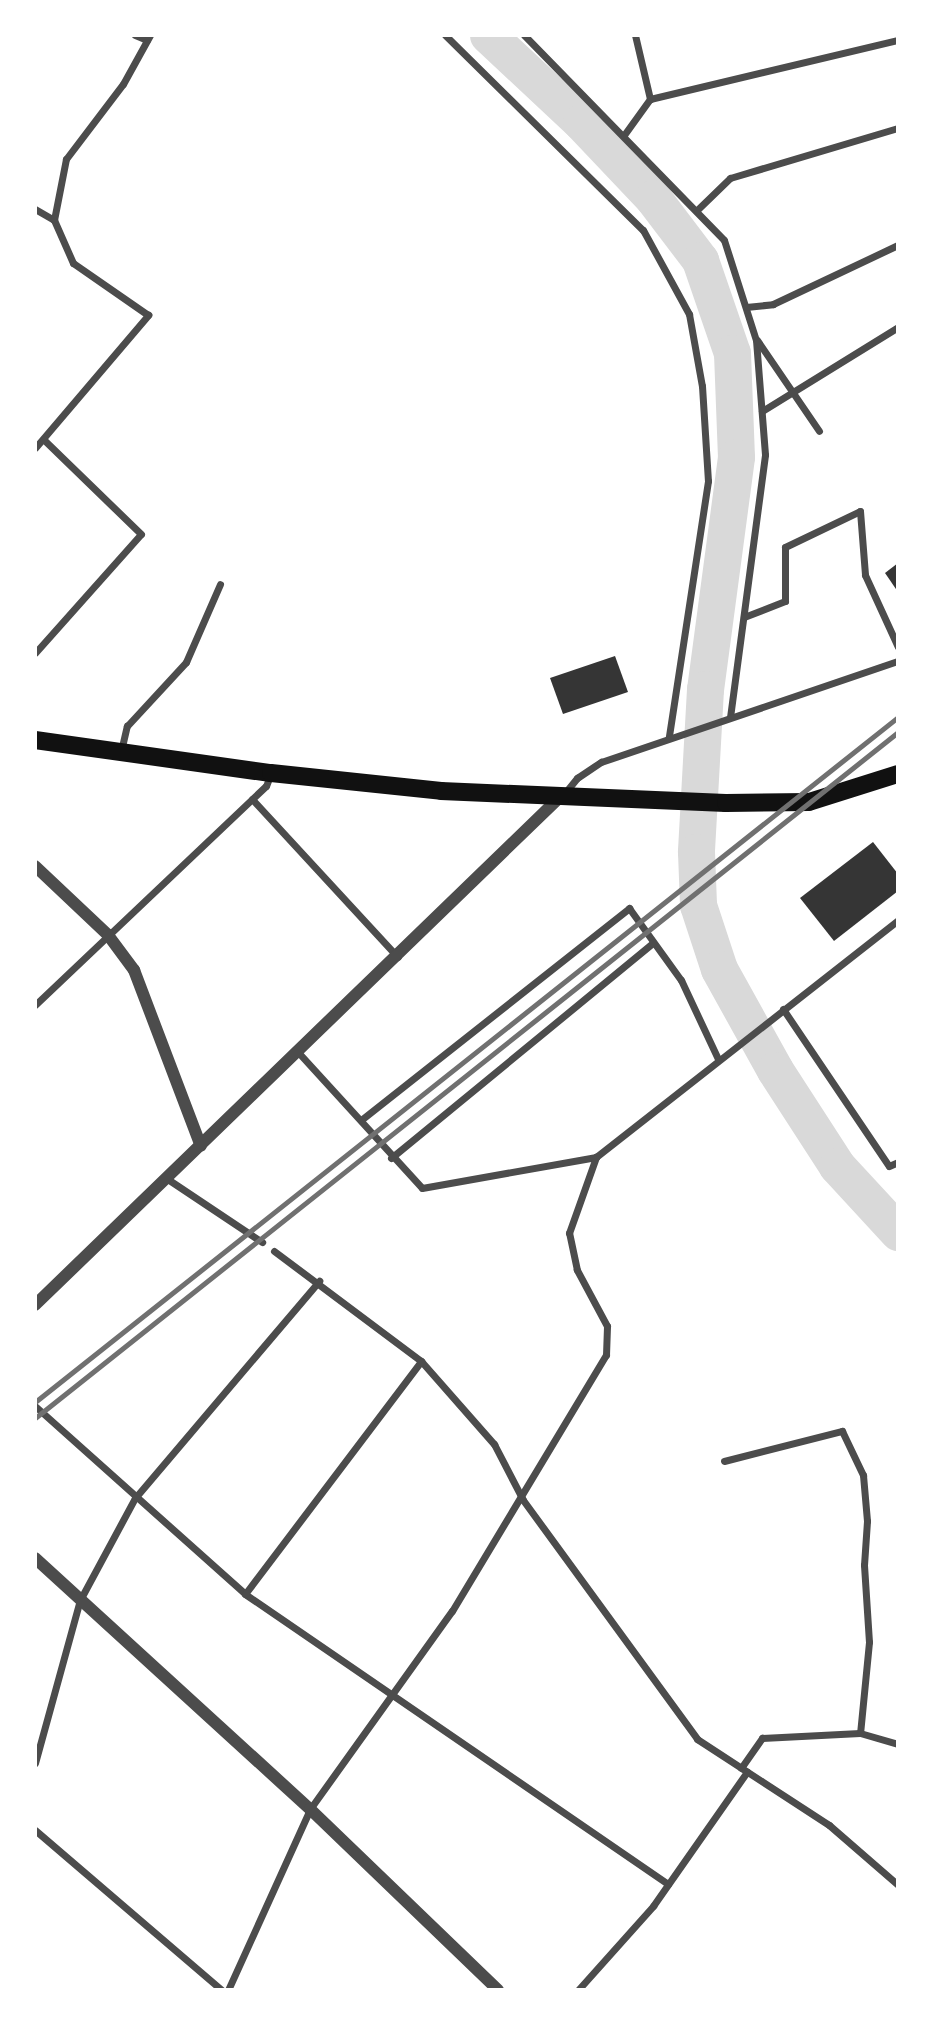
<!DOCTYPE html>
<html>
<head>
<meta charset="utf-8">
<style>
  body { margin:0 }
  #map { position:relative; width:933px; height:2025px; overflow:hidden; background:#fff; font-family:"DejaVu Sans",sans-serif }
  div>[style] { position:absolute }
  .river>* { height:37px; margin:-18.5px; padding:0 18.5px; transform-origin:18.5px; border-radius:18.5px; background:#d9d9d9 }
  .building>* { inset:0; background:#353535 }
  .minor>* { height:7px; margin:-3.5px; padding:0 3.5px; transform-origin:3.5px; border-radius:3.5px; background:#4c4c4c }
  .tertiary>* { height:12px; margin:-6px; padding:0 6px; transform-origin:6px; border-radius:6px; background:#4c4c4c }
  .primary>* { height:18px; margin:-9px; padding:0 9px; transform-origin:9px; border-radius:9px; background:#111 }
  .rail>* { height:5px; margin:-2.5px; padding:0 2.5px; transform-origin:2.5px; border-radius:2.5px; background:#707070 }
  span { translate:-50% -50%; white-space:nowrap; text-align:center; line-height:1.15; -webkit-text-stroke:6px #fff; paint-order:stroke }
  .frame { position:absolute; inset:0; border:37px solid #fff; pointer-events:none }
</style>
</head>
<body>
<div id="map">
  <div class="river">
    <div style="left:488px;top:35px;width:127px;rotate:43.1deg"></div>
    <div style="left:581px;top:122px;width:105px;rotate:46.5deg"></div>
    <div style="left:653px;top:198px;width:78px;rotate:52.8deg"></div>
    <div style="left:700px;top:260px;width:98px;rotate:71deg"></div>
    <div style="left:732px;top:353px;width:104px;rotate:87.8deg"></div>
    <div style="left:736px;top:457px;width:234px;rotate:97.6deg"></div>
    <div style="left:705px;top:689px;width:163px;rotate:93.2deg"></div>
    <div style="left:696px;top:852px;width:53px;rotate:87.8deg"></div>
    <div style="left:698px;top:905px;width:67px;rotate:71.8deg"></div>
    <div style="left:719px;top:969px;width:115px;rotate:61deg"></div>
    <div style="left:775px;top:1070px;width:114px;rotate:57.1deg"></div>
    <div style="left:837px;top:1166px;width:90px;rotate:47.3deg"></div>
  </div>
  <div class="building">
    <div style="clip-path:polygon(898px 563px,898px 592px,885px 573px)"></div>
    <div style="clip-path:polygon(615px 656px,628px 692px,563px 714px,550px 678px)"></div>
    <div style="clip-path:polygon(873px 842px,898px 874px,898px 891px,834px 941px,800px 898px)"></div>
  </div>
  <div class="minor">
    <div style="left:135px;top:35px;width:13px;rotate:23deg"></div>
    <div style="left:445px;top:35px;width:278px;rotate:44.6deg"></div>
    <div style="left:643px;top:230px;width:96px;rotate:61.3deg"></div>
    <div style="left:689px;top:314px;width:73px;rotate:79.8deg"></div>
    <div style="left:702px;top:386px;width:95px;rotate:86.4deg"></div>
    <div style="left:708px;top:481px;width:259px;rotate:98.7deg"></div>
    <div style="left:524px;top:35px;width:286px;rotate:45.7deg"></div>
    <div style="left:724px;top:240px;width:105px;rotate:72.3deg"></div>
    <div style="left:756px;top:340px;width:115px;rotate:85.5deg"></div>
    <div style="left:765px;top:455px;width:264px;rotate:97.6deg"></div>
    <div style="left:635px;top:35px;width:66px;rotate:76.8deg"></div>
    <div style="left:624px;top:135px;width:44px;rotate:-54.2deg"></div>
    <div style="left:650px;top:99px;width:255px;rotate:-13.4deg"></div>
    <div style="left:35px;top:209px;width:22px;rotate:30deg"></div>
    <div style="left:697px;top:210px;width:46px;rotate:-44.1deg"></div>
    <div style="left:730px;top:178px;width:175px;rotate:-16.6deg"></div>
    <div style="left:746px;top:307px;width:27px;rotate:-6deg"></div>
    <div style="left:773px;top:304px;width:138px;rotate:-25.3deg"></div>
    <div style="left:757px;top:340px;width:110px;rotate:55.7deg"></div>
    <div style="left:762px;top:411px;width:160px;rotate:-31.7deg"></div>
    <div style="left:35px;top:448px;width:175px;rotate:-49.6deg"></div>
    <div style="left:148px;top:315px;width:91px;rotate:-145.3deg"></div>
    <div style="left:73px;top:263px;width:47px;rotate:-113.8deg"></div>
    <div style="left:54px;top:220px;width:62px;rotate:-78.9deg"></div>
    <div style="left:66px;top:159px;width:94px;rotate:-52.8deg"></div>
    <div style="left:123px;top:84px;width:56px;rotate:-61.1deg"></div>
    <div style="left:744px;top:617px;width:44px;rotate:-21.3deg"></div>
    <div style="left:785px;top:601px;width:54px;rotate:-90deg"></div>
    <div style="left:785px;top:547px;width:83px;rotate:-25.6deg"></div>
    <div style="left:860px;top:511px;width:64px;rotate:85.5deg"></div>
    <div style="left:865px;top:575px;width:79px;rotate:65.4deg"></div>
    <div style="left:35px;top:653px;width:159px;rotate:-48.3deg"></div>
    <div style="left:141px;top:534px;width:136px;rotate:-135.9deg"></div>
    <div style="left:121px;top:751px;width:26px;rotate:-77deg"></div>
    <div style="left:127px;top:726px;width:87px;rotate:-47.3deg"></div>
    <div style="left:186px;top:662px;width:85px;rotate:-66.4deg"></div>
    <div style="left:564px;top:794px;width:21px;rotate:-51deg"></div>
    <div style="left:577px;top:778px;width:29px;rotate:-34deg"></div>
    <div style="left:601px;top:762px;width:314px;rotate:-18.8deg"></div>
    <div style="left:252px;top:799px;width:215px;rotate:47.3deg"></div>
    <div style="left:35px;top:1005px;width:318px;rotate:-43.5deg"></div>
    <div style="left:266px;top:786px;width:14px;rotate:-69deg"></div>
    <div style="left:783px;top:1009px;width:189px;rotate:56deg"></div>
    <div style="left:889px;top:1166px;width:10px;rotate:-24deg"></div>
    <div style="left:297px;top:1051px;width:185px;rotate:47.6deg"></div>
    <div style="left:422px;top:1188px;width:177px;rotate:-10.1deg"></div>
    <div style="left:596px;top:1157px;width:384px;rotate:-38.1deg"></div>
    <div style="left:361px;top:1120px;width:342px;rotate:-38.3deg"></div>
    <div style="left:629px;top:908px;width:89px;rotate:54.2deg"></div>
    <div style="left:681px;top:980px;width:87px;rotate:64.9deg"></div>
    <div style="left:391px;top:1158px;width:339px;rotate:-39.4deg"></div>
    <div style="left:169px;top:1180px;width:112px;rotate:33.7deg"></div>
    <div style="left:274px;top:1251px;width:184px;rotate:36.8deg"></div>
    <div style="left:421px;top:1361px;width:111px;rotate:48.7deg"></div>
    <div style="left:494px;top:1444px;width:63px;rotate:62.6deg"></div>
    <div style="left:523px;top:1500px;width:296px;rotate:53.9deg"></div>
    <div style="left:697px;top:1739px;width:158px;rotate:33.1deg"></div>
    <div style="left:829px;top:1825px;width:91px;rotate:41deg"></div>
    <div style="left:35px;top:1406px;width:282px;rotate:41.8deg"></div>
    <div style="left:245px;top:1594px;width:513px;rotate:34.43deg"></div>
    <div style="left:724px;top:1461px;width:122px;rotate:-14.3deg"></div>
    <div style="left:842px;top:1431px;width:49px;rotate:64.5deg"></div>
    <div style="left:863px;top:1475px;width:46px;rotate:85deg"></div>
    <div style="left:867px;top:1521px;width:44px;rotate:93.9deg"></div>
    <div style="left:864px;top:1565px;width:77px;rotate:86.3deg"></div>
    <div style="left:869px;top:1642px;width:91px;rotate:95.6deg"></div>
    <div style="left:245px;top:1594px;width:292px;rotate:-52.9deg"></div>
    <div style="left:35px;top:1763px;width:169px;rotate:-74.6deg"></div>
    <div style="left:80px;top:1600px;width:116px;rotate:-61.7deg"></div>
    <div style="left:135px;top:1498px;width:285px;rotate:-49.7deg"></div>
    <div style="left:741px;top:1768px;width:37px;rotate:-55deg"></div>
    <div style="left:762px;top:1738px;width:98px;rotate:-2.9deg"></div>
    <div style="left:860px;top:1733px;width:40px;rotate:16deg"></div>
    <div style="left:35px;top:1830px;width:246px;rotate:40.6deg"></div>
    <div style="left:228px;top:1990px;width:199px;rotate:-65.6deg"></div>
    <div style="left:310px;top:1809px;width:244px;rotate:-54.4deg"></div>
    <div style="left:452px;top:1611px;width:299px;rotate:-59deg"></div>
    <div style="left:606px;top:1355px;width:29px;rotate:-88deg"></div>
    <div style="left:607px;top:1326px;width:64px;rotate:-118.2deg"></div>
    <div style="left:577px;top:1270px;width:38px;rotate:-102deg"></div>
    <div style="left:569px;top:1233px;width:81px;rotate:-70.4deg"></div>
    <div style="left:578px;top:1990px;width:113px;rotate:-48.2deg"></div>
    <div style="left:653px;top:1906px;width:164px;rotate:-55deg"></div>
  </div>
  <div class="tertiary">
    <div style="left:35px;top:866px;width:100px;rotate:43.4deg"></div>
    <div style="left:108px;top:935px;width:44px;rotate:53.4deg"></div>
    <div style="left:134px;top:970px;width:188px;rotate:69.2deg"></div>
    <div style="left:35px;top:1305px;width:735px;rotate:-44.06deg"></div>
    <div style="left:35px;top:1558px;width:372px;rotate:42.4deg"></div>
    <div style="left:310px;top:1809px;width:261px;rotate:43.9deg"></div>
  </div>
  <div class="primary">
    <div style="left:35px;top:740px;width:238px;rotate:8deg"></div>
    <div style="left:271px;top:773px;width:171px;rotate:6deg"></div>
    <div style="left:441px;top:791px;width:285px;rotate:2.4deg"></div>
    <div style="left:726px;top:803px;width:83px;rotate:-0.7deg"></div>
    <div style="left:809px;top:802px;width:93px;rotate:-17.5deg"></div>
  </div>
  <div class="rail">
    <div style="left:35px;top:1402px;width:1102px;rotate:-38.44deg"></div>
    <div style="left:35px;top:1418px;width:1102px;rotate:-38.48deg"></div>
  </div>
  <div class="frame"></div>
</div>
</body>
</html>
